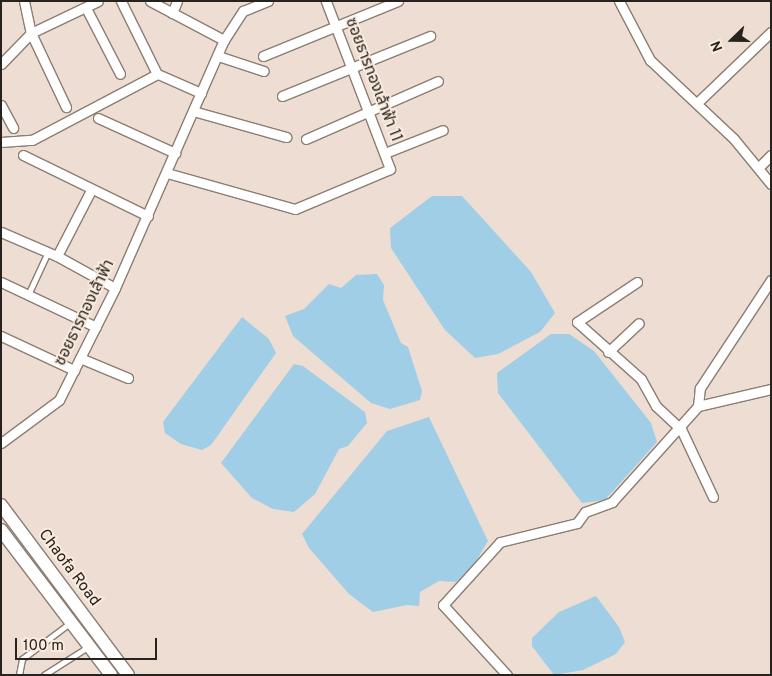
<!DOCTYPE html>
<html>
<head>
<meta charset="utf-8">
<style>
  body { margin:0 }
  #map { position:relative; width:772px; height:676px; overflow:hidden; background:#edddd2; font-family:Overpass,"Noto Sans Thai",sans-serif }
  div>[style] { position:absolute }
  .water>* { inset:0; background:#a0cee7 }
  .roads { filter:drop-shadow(1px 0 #8b7d72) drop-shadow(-1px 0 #8b7d72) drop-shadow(0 1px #8b7d72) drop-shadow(0 -1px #8b7d72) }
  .lane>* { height:4.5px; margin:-2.25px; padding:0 2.25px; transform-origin:2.25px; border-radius:2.25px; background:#fff }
  .street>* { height:9px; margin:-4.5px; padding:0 4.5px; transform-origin:4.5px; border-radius:4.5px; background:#fff }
  .secondary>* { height:12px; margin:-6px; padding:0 6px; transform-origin:6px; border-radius:6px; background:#fff }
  span { translate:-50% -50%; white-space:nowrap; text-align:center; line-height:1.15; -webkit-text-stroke:4px #faebdf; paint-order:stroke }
  .street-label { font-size:16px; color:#27221d }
  .frame { position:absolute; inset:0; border:2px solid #27221d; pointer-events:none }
  .north { position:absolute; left:707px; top:15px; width:50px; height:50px; -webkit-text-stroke:4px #faebdf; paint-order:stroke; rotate:248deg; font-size:14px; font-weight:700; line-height:20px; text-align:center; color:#27221d }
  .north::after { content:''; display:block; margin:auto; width:18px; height:22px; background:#27221d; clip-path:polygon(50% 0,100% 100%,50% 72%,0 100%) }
  .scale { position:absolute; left:15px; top:638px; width:142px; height:22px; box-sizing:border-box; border:2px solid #27221d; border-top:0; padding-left:6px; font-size:15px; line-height:18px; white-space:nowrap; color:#27221d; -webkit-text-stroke:4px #faebdf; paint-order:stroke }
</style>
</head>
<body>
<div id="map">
  <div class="water">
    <div style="clip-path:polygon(432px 196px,462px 196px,531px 272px,555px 313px,540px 332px,498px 354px,475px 358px,445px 330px,391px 248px,390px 228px)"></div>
    <div style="clip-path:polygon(377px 274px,384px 285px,383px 300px,401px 343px,408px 347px,422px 391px,420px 400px,390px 409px,371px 403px,293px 336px,285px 316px,304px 309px,329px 284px,341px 288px,356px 275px)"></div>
    <div style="clip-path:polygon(242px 317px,269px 339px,276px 353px,211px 445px,202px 450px,181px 444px,165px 433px,163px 422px)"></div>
    <div style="clip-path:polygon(551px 334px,569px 334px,594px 351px,651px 423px,657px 442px,605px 500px,582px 503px,498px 393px,497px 373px)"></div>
    <div style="clip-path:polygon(294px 364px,303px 366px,365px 412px,367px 423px,348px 446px,339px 449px,315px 494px,294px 512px,273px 509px,252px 498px,221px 463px)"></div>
    <div style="clip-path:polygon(429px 417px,488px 541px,475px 563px,456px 582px,439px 581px,420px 592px,419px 606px,407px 605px,373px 612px,349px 594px,309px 548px,302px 534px,387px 431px)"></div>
    <div style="clip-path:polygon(596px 596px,619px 627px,625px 642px,616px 654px,583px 670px,554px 675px,532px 646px,532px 638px,559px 612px)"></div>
  </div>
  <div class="roads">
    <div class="lane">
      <div style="left:28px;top:295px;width:47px;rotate:-65.1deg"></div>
      <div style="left:19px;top:675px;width:16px;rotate:-79deg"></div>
      <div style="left:22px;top:659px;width:60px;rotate:-36.9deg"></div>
      <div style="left:44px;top:675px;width:52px;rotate:-32.5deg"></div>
    </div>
    <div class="street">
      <div style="left:24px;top:1px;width:33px;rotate:78deg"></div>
      <div style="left:31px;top:33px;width:82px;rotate:64.7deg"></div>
      <div style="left:150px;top:1px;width:84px;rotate:27.8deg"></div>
      <div style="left:619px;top:1px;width:67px;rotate:62.3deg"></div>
      <div style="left:650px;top:60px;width:115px;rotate:43.2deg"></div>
      <div style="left:734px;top:139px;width:58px;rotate:50.6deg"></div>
      <div style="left:86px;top:8px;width:74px;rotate:62.7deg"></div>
      <div style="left:172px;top:13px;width:13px;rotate:-67deg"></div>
      <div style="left:218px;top:56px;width:48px;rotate:18.1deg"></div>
      <div style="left:263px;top:56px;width:146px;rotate:-22.2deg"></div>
      <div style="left:1px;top:64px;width:43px;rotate:-45.9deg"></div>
      <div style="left:31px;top:33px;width:74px;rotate:-25.5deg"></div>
      <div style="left:160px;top:75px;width:45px;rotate:23.7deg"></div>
      <div style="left:282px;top:96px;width:160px;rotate:-22.1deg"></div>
      <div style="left:698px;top:102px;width:101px;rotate:-43.8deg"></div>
      <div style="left:1px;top:105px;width:26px;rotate:62deg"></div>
      <div style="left:193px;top:111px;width:97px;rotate:15.6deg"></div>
      <div style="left:98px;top:118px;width:85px;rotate:24.4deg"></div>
      <div style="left:306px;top:139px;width:144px;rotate:-23.7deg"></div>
      <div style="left:1px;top:142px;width:31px;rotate:-4deg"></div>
      <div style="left:32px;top:140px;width:141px;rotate:-27.8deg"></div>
      <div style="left:157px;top:74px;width:81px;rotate:-116.3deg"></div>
      <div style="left:385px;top:153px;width:62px;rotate:-21.6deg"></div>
      <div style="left:23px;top:155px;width:139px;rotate:26deg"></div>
      <div style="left:759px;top:167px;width:17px;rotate:-45deg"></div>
      <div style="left:167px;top:173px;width:133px;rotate:15.7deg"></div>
      <div style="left:295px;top:209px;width:103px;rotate:-22.8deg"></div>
      <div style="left:390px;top:169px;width:180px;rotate:-110.9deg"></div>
      <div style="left:1px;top:232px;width:61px;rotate:23.2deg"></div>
      <div style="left:57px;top:256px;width:66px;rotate:28.9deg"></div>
      <div style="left:57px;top:256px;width:74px;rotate:-62.7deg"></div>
      <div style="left:1px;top:282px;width:105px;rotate:25.3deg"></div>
      <div style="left:637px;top:282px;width:72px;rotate:146.3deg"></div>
      <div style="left:577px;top:322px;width:86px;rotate:41.7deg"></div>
      <div style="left:641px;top:379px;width:31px;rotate:61deg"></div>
      <div style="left:656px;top:406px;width:34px;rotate:43deg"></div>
      <div style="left:681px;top:429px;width:75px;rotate:64.8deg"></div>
      <div style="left:1px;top:336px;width:81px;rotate:25deg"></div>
      <div style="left:608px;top:352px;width:42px;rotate:-43.1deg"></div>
      <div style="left:80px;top:358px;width:52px;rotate:22.6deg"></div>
      <div style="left:698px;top:406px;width:75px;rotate:-13.1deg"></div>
      <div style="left:1px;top:443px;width:72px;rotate:-36.6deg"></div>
      <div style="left:59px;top:400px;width:125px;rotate:-63.4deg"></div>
      <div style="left:115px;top:288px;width:271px;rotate:-66.3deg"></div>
      <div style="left:224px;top:40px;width:35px;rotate:-57deg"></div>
      <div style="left:243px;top:11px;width:27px;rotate:-22deg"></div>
      <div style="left:507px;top:675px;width:95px;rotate:-132.4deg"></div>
      <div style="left:443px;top:605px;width:85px;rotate:-47.9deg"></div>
      <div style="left:500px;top:542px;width:79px;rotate:-13.9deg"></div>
      <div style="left:577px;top:523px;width:14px;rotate:-54deg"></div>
      <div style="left:585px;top:512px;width:29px;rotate:-20deg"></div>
      <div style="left:612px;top:502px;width:129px;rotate:-48.1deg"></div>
      <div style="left:698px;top:406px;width:18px;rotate:-84deg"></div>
      <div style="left:700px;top:388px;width:129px;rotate:-56.7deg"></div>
    </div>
    <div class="secondary">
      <div style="left:1px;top:505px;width:212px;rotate:53.2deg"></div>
      <div style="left:1px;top:530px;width:182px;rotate:52.8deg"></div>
    </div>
  </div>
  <div class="street-label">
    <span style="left:373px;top:80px;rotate:69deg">ซอยธารทองเล้าฟ้า 11</span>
    <span style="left:85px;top:313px;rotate:-64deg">ซอยธารทองเล้าฟ้า</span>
    <span style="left:69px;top:568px;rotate:53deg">Chaofa Road</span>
  </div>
  <div class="frame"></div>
  <div class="north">N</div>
  <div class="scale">100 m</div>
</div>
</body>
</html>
